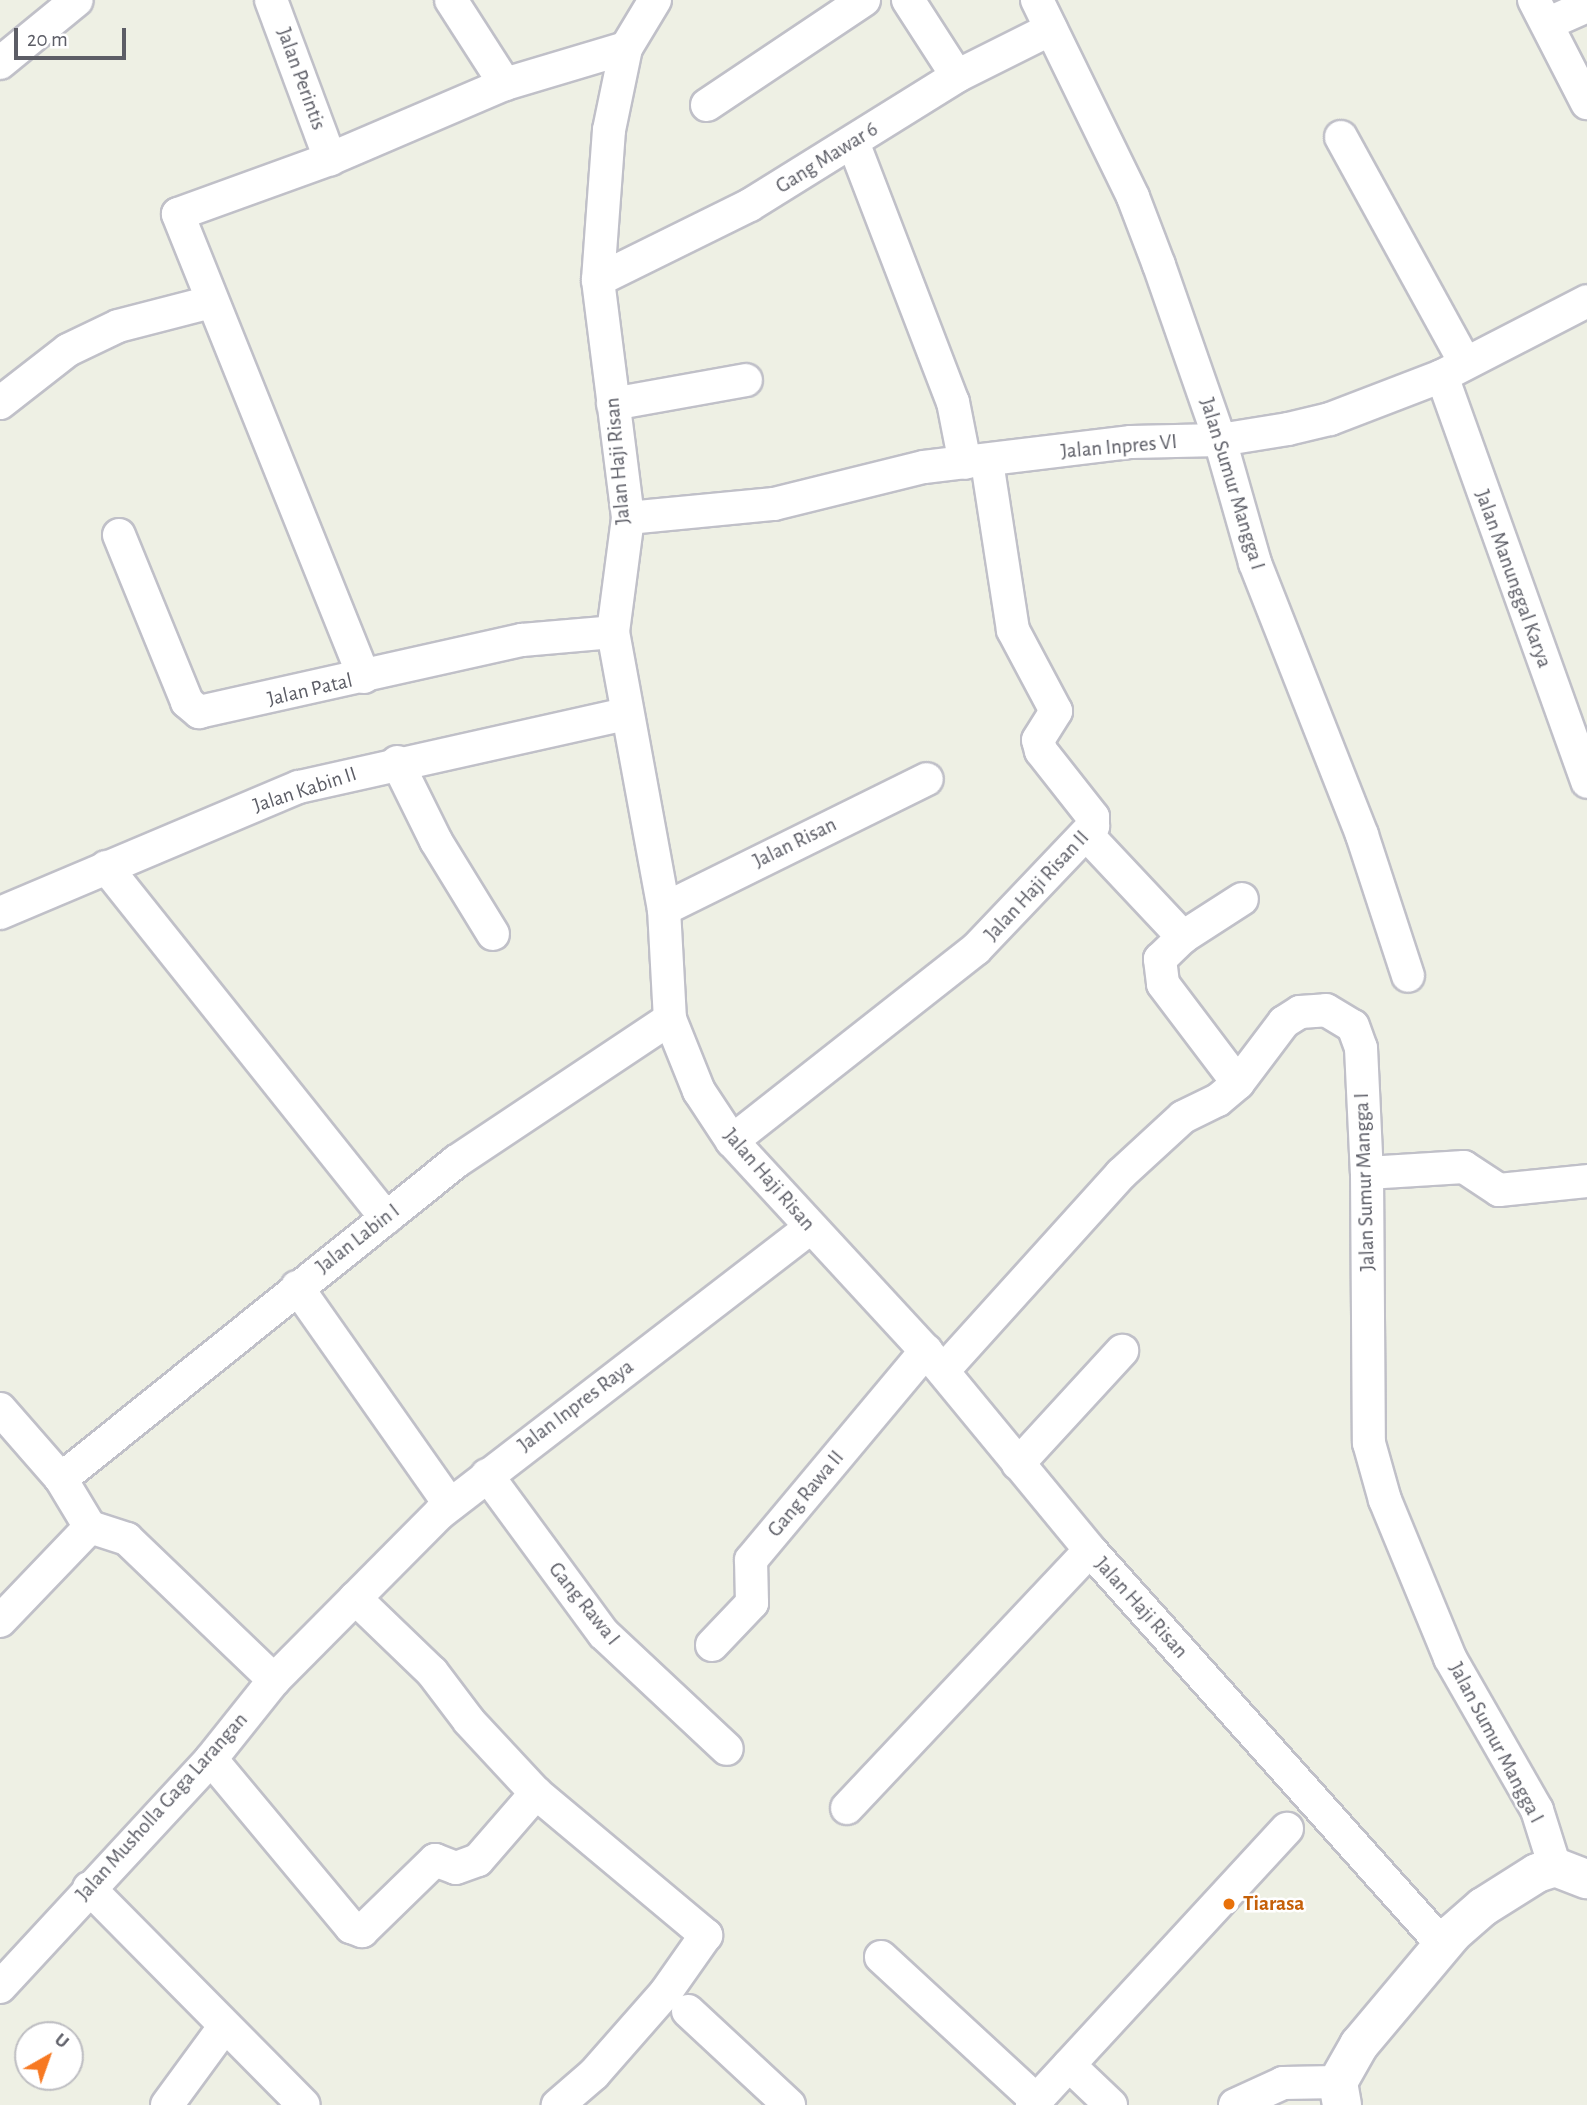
<!DOCTYPE html>
<html>
<head>
<meta charset="utf-8">
<style>
  body { margin:0 }
  #map { position:relative; width:1587px; height:2105px; overflow:hidden; background:#eef0e4; font-family:"Alegreya Sans",sans-serif }
  div>[style] { position:absolute }
  .roads { filter:drop-shadow(2px 0 #c0c0c8) drop-shadow(-2px 0 #c0c0c8) drop-shadow(0 2px #c0c0c8) drop-shadow(0 -2px #c0c0c8) }
  .minor>* { height:32px; margin:-16px; padding:0 16px; transform-origin:16px; border-radius:16px; background:#fff }
  .tertiary>* { height:38px; margin:-19px; padding:0 19px; transform-origin:19px; border-radius:19px; background:#fff }
  .dots>* { width:19px; height:19px; translate:-50% -50%; box-sizing:border-box; border:4px solid #fff; border-radius:50% }
  span { translate:-50% -50%; white-space:nowrap; text-align:center; line-height:1.15; -webkit-text-stroke:5px #fff; paint-order:stroke }
  .street-label { font-size:21px; color:#5c5d66 }
  .food-label { font-size:21px; color:#c56008; font-weight:700 }
  .left { translate:0 -50%; text-align:left }
  .north { position:absolute; left:14px; top:2021px; width:70px; height:70px; box-sizing:border-box; background:#fff; border:2px solid #bebec2; border-radius:50%; rotate:40deg; font-size:19px; font-weight:700; line-height:28px; text-align:center; color:#5c5d66 }
  .north::after { content:''; display:block; margin:auto; width:24px; height:32px; background:#f77922; clip-path:polygon(50% 0,100% 100%,50% 72%,0 100%) }
  .scale { position:absolute; left:14px; top:28px; width:112px; height:32px; box-sizing:border-box; border:4px solid #5c5d66; border-top:0; padding-left:9px; font-size:21px; line-height:24px; white-space:nowrap; color:#5c5d66; -webkit-text-stroke:5px #fff; paint-order:stroke }
</style>
</head>
<body>
<div id="map">
  <div class="roads">
    <div class="minor">
      <div style="left:271px;top:0;width:170px;rotate:69.6deg"></div>
      <div style="left:451px;top:0;width:100px;rotate:57.3deg"></div>
      <div style="left:655px;top:0;width:56px;rotate:121.1deg"></div>
      <div style="left:626px;top:48px;width:84px;rotate:101.7deg"></div>
      <div style="left:609px;top:130px;width:150px;rotate:94.2deg"></div>
      <div style="left:598px;top:280px;width:240px;rotate:82.8deg"></div>
      <div style="left:628px;top:518px;width:115px;rotate:97.5deg"></div>
      <div style="left:613px;top:632px;width:282px;rotate:79.6deg"></div>
      <div style="left:664px;top:909px;width:110px;rotate:86.9deg"></div>
      <div style="left:670px;top:1019px;width:78px;rotate:68.1deg"></div>
      <div style="left:699px;top:1091px;width:60px;rotate:56.6deg"></div>
      <div style="left:732px;top:1141px;width:286px;rotate:47.3deg"></div>
      <div style="left:926px;top:1351px;width:258px;rotate:50.5deg"></div>
      <div style="left:1090px;top:1550px;width:528px;rotate:48.22deg"></div>
      <div style="left:908px;top:0;width:90px;rotate:57.2deg"></div>
      <div style="left:1037px;top:0;width:219px;rotate:64deg"></div>
      <div style="left:1133px;top:197px;width:73px;rotate:69.1deg"></div>
      <div style="left:1159px;top:265px;width:185px;rotate:70.8deg"></div>
      <div style="left:1220px;top:440px;width:128px;rotate:74.1deg"></div>
      <div style="left:1255px;top:563px;width:292px;rotate:68.5deg"></div>
      <div style="left:1362px;top:835px;width:148px;rotate:71.9deg"></div>
      <div style="left:1534px;top:0;width:116px;rotate:62.8deg"></div>
      <div style="left:1549px;top:23px;width:42px;rotate:-24.1deg"></div>
      <div style="left:0;top:63px;width:99px;rotate:-39.3deg"></div>
      <div style="left:707px;top:105px;width:189px;rotate:-33.8deg"></div>
      <div style="left:1341px;top:137px;width:258px;rotate:61.2deg"></div>
      <div style="left:853px;top:142px;width:279px;rotate:69deg"></div>
      <div style="left:953px;top:402px;width:62px;rotate:78.9deg"></div>
      <div style="left:598px;top:280px;width:169px;rotate:-26.3deg"></div>
      <div style="left:750px;top:205px;width:244px;rotate:-31.9deg"></div>
      <div style="left:957px;top:76px;width:105px;rotate:-26.6deg"></div>
      <div style="left:1442px;top:376px;width:431px;rotate:70.3deg"></div>
      <div style="left:0;top:403px;width:86px;rotate:-37.9deg"></div>
      <div style="left:68px;top:350px;width:55px;rotate:-25.6deg"></div>
      <div style="left:118px;top:326px;width:96px;rotate:-14.5deg"></div>
      <div style="left:613px;top:404px;width:135px;rotate:-10.2deg"></div>
      <div style="left:628px;top:518px;width:147px;rotate:-5.5deg"></div>
      <div style="left:774px;top:504px;width:154px;rotate:-13.9deg"></div>
      <div style="left:924px;top:467px;width:209px;rotate:-6.9deg"></div>
      <div style="left:1131px;top:442px;width:89px;rotate:-1.3deg"></div>
      <div style="left:1220px;top:440px;width:69px;rotate:-9.2deg"></div>
      <div style="left:1288px;top:429px;width:43px;rotate:-13.4deg"></div>
      <div style="left:1330px;top:419px;width:120px;rotate:-21deg"></div>
      <div style="left:1442px;top:376px;width:163px;rotate:-27.3deg"></div>
      <div style="left:119px;top:535px;width:180px;rotate:67.8deg"></div>
      <div style="left:187px;top:702px;width:16px;rotate:40deg"></div>
      <div style="left:199px;top:712px;width:331px;rotate:-12.6deg"></div>
      <div style="left:522px;top:640px;width:91px;rotate:-5deg"></div>
      <div style="left:364px;top:677px;width:499px;rotate:-111.9deg"></div>
      <div style="left:178px;top:214px;width:162px;rotate:-19.9deg"></div>
      <div style="left:330px;top:159px;width:190px;rotate:-23.2deg"></div>
      <div style="left:505px;top:84px;width:126px;rotate:-16.6deg"></div>
      <div style="left:397px;top:762px;width:88px;rotate:63.7deg"></div>
      <div style="left:436px;top:841px;width:109px;rotate:58.5deg"></div>
      <div style="left:1088px;top:836px;width:139px;rotate:46.8deg"></div>
      <div style="left:1183px;top:937px;width:32px;rotate:136deg"></div>
      <div style="left:1160px;top:959px;width:25px;rotate:83deg"></div>
      <div style="left:1163px;top:984px;width:124px;rotate:52.9deg"></div>
      <div style="left:106px;top:867px;width:449px;rotate:51.4deg"></div>
      <div style="left:664px;top:909px;width:293px;rotate:-26.3deg"></div>
      <div style="left:0;top:913px;width:324px;rotate:-22.9deg"></div>
      <div style="left:299px;top:787px;width:334px;rotate:-12.6deg"></div>
      <div style="left:1183px;top:937px;width:70px;rotate:-32.8deg"></div>
      <div style="left:732px;top:1141px;width:310px;rotate:-38.2deg"></div>
      <div style="left:976px;top:949px;width:170px;rotate:-46.4deg"></div>
      <div style="left:1093px;top:826px;width:9px;rotate:-90deg"></div>
      <div style="left:1093px;top:817px;width:84px;rotate:-128.2deg"></div>
      <div style="left:1041px;top:751px;width:11px;rotate:-105deg"></div>
      <div style="left:1038px;top:740px;width:34px;rotate:-58deg"></div>
      <div style="left:1056px;top:711px;width:92px;rotate:-118deg"></div>
      <div style="left:1013px;top:630px;width:170px;rotate:-98.8deg"></div>
      <div style="left:1367px;top:1173px;width:97px;rotate:-3.5deg"></div>
      <div style="left:1464px;top:1167px;width:42px;rotate:33.3deg"></div>
      <div style="left:1499px;top:1190px;width:88px;rotate:-5.8deg"></div>
      <div style="left:297px;top:1287px;width:266px;rotate:54.9deg"></div>
      <div style="left:943px;top:1371px;width:266px;rotate:-47.9deg"></div>
      <div style="left:1121px;top:1174px;width:84px;rotate:-42.6deg"></div>
      <div style="left:1183px;top:1117px;width:39px;rotate:-26deg"></div>
      <div style="left:1218px;top:1100px;width:26px;rotate:-40deg"></div>
      <div style="left:1238px;top:1083px;width:76px;rotate:-53deg"></div>
      <div style="left:1284px;top:1022px;width:19px;rotate:-32deg"></div>
      <div style="left:1300px;top:1012px;width:26px;rotate:-4deg"></div>
      <div style="left:1326px;top:1010px;width:31px;rotate:31deg"></div>
      <div style="left:1353px;top:1026px;width:23px;rotate:70deg"></div>
      <div style="left:1361px;top:1048px;width:125px;rotate:87.3deg"></div>
      <div style="left:1367px;top:1173px;width:270px;rotate:89.6deg"></div>
      <div style="left:1369px;top:1443px;width:59px;rotate:74.3deg"></div>
      <div style="left:1385px;top:1500px;width:171px;rotate:67.6deg"></div>
      <div style="left:1450px;top:1658px;width:175px;rotate:60.2deg"></div>
      <div style="left:1537px;top:1810px;width:60px;rotate:72.5deg"></div>
      <div style="left:0;top:1409px;width:93px;rotate:48.9deg"></div>
      <div style="left:61px;top:1479px;width:56px;rotate:58.9deg"></div>
      <div style="left:90px;top:1527px;width:39px;rotate:18deg"></div>
      <div style="left:127px;top:1539px;width:204px;rotate:43.8deg"></div>
      <div style="left:1018px;top:1464px;width:154px;rotate:-47.4deg"></div>
      <div style="left:487px;top:1475px;width:197px;rotate:53.7deg"></div>
      <div style="left:604px;top:1634px;width:168px;rotate:43.1deg"></div>
      <div style="left:61px;top:1479px;width:508px;rotate:-38.77deg"></div>
      <div style="left:457px;top:1161px;width:256px;rotate:-33.7deg"></div>
      <div style="left:355px;top:1598px;width:107px;rotate:43.9deg"></div>
      <div style="left:432px;top:1672px;width:61px;rotate:52.9deg"></div>
      <div style="left:469px;top:1721px;width:98px;rotate:47.1deg"></div>
      <div style="left:536px;top:1793px;width:222px;rotate:39.9deg"></div>
      <div style="left:706px;top:1935px;width:70px;rotate:125.1deg"></div>
      <div style="left:666px;top:1992px;width:109px;rotate:131.3deg"></div>
      <div style="left:594px;top:2074px;width:48px;rotate:139.3deg"></div>
      <div style="left:0;top:1621px;width:130px;rotate:-46.2deg"></div>
      <div style="left:712px;top:1645px;width:58px;rotate:-46.4deg"></div>
      <div style="left:752px;top:1603px;width:43px;rotate:-91.3deg"></div>
      <div style="left:751px;top:1560px;width:273px;rotate:-50.1deg"></div>
      <div style="left:211px;top:1759px;width:219px;rotate:50.2deg"></div>
      <div style="left:351px;top:1927px;width:12px;rotate:20deg"></div>
      <div style="left:362px;top:1931px;width:102px;rotate:-44.2deg"></div>
      <div style="left:435px;top:1860px;width:22px;rotate:21deg"></div>
      <div style="left:456px;top:1868px;width:23px;rotate:-20deg"></div>
      <div style="left:478px;top:1860px;width:89px;rotate:-49.1deg"></div>
      <div style="left:847px;top:1808px;width:354px;rotate:-46.7deg"></div>
      <div style="left:89px;top:1888px;width:305px;rotate:45.3deg"></div>
      <div style="left:881px;top:1957px;width:211px;rotate:42.7deg"></div>
      <div style="left:0;top:1987px;width:311px;rotate:-47.2deg"></div>
      <div style="left:211px;top:1759px;width:101px;rotate:-51.4deg"></div>
      <div style="left:274px;top:1680px;width:235px;rotate:-45.2deg"></div>
      <div style="left:440px;top:1513px;width:467px;rotate:-37.6deg"></div>
      <div style="left:688px;top:2011px;width:138px;rotate:42.9deg"></div>
      <div style="left:1069px;top:2065px;width:58px;rotate:43.6deg"></div>
      <div style="left:167px;top:2105px;width:97px;rotate:-53.8deg"></div>
      <div style="left:1032px;top:2105px;width:376px;rotate:-47.3deg"></div>
      <div style="left:1235px;top:2105px;width:53px;rotate:-24.6deg"></div>
      <div style="left:1283px;top:2083px;width:55px;rotate:-1deg"></div>
    </div>
    <div class="tertiary">
      <div style="left:1342px;top:2105px;width:23px;rotate:-100deg"></div>
      <div style="left:1338px;top:2082px;width:43px;rotate:-60.4deg"></div>
      <div style="left:1359px;top:2045px;width:145px;rotate:-50deg"></div>
      <div style="left:1452px;top:1934px;width:41px;rotate:-41.1deg"></div>
      <div style="left:1483px;top:1907px;width:64px;rotate:-32.2deg"></div>
      <div style="left:1537px;top:1873px;width:19px;rotate:-18deg"></div>
      <div style="left:1555px;top:1867px;width:34px;rotate:21deg"></div>
    </div>
  </div>
  <div class="dots">
    <div style="left:1229px;top:1904px;background:#e8710a"></div>
  </div>
  <div class="street-label">
    <span style="left:301px;top:79px;rotate:70deg">Jalan Perintis</span>
    <span style="left:827px;top:158px;rotate:-32deg">Gang Mawar 6</span>
    <span style="left:1119px;top:447px;rotate:-5deg">Jalan Inpres VI</span>
    <span style="left:618px;top:461px;rotate:-95deg">Jalan Haji Risan</span>
    <span style="left:1232px;top:484px;rotate:73deg">Jalan Sumur Mangga I</span>
    <span style="left:1513px;top:579px;rotate:70deg">Jalan Manunggal Karya</span>
    <span style="left:310px;top:690px;rotate:-13deg">Jalan Patal</span>
    <span style="left:305px;top:790px;rotate:-18deg">Jalan Kabin II</span>
    <span style="left:795px;top:843px;rotate:-26deg">Jalan Risan</span>
    <span style="left:1037px;top:886px;rotate:-47deg">Jalan Haji Risan II</span>
    <span style="left:769px;top:1180px;rotate:49deg">Jalan Haji Risan</span>
    <span style="left:1365px;top:1182px;rotate:-92deg">Jalan Sumur Mangga I</span>
    <span style="left:358px;top:1239px;rotate:-38deg">Jalan Labin I</span>
    <span style="left:576px;top:1406px;rotate:-37deg">Jalan Inpres Raya</span>
    <span style="left:806px;top:1494px;rotate:-50deg">Gang Rawa II</span>
    <span style="left:584px;top:1604px;rotate:51deg">Gang Rawa I</span>
    <span style="left:1141px;top:1608px;rotate:48deg">Jalan Haji Risan</span>
    <span style="left:1496px;top:1743px;rotate:62deg">Jalan Sumur Mangga I</span>
    <span style="left:162px;top:1807px;rotate:-48deg">Jalan Musholla Gaga Larangan</span>
  </div>
  <div class="food-label">
    <span class="left" style="left:1243px;top:1904px">Tiarasa</span>
  </div>
  <div class="north">U</div>
  <div class="scale">20 m</div>
</div>
</body>
</html>
